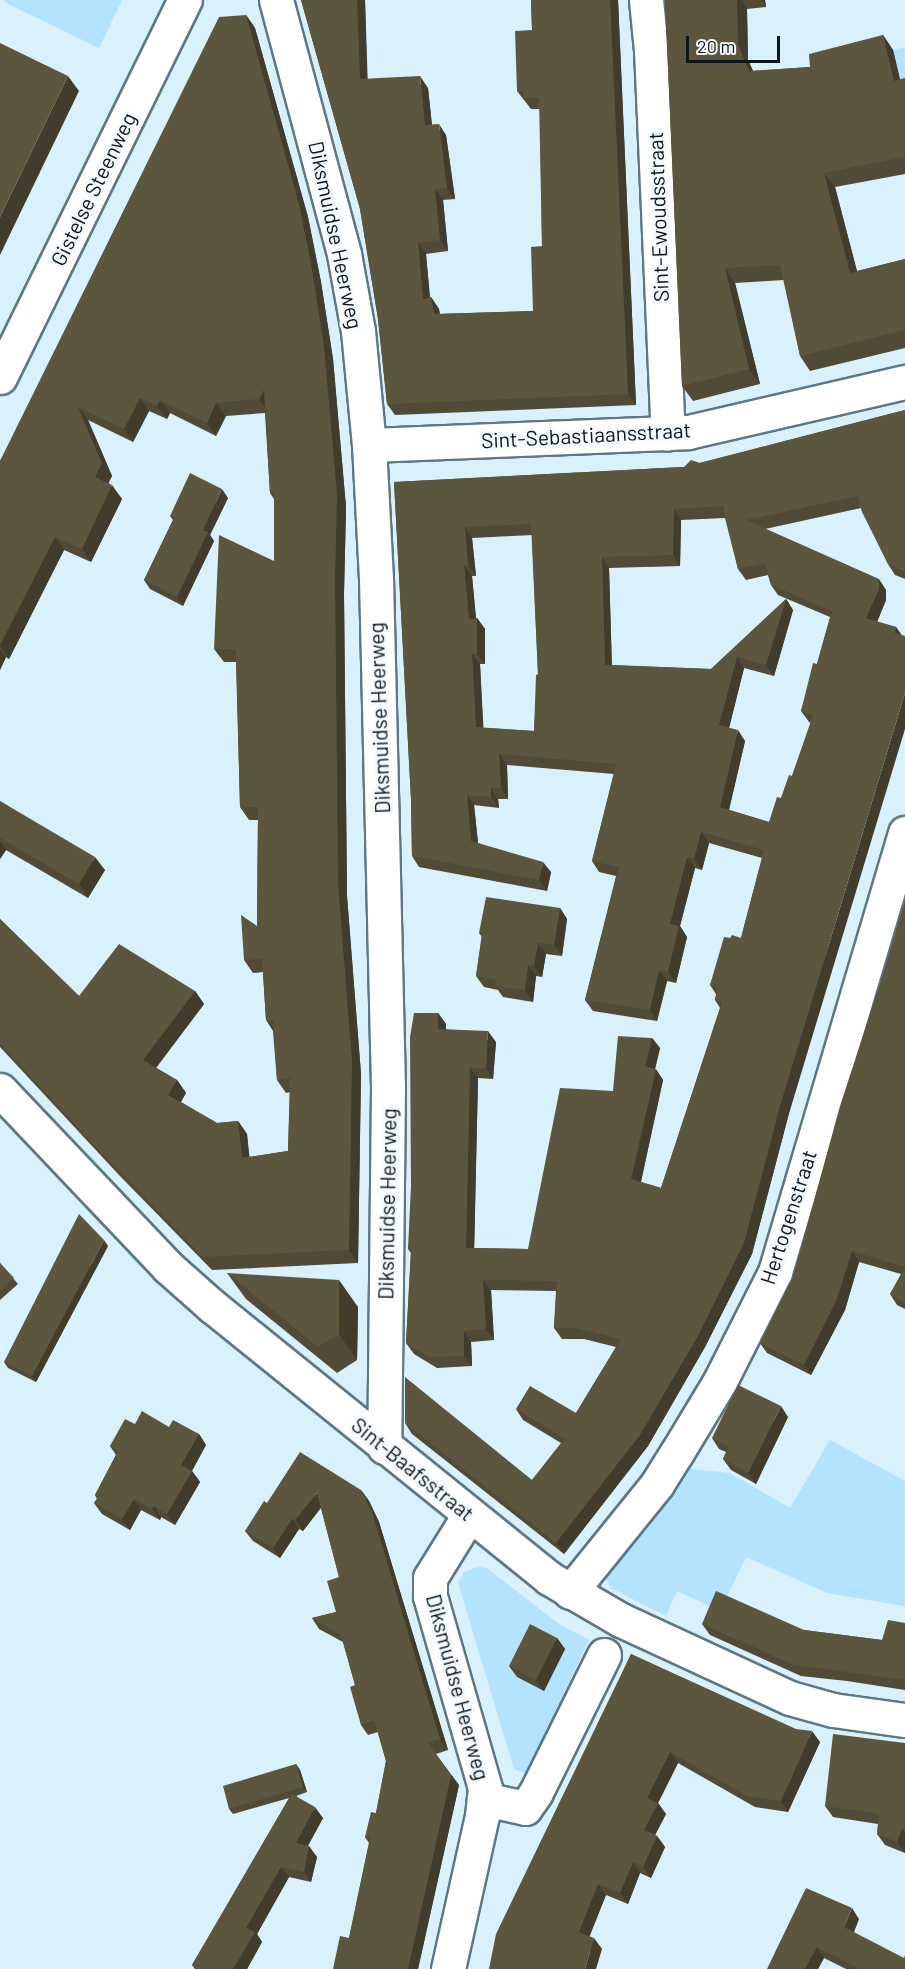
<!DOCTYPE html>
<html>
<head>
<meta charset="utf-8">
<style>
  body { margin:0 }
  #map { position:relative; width:905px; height:1969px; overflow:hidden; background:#d9f0fd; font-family:Barlow,sans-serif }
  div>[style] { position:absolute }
  .green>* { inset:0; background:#b3e3fe }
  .roads { filter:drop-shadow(2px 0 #5e7785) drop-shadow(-2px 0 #5e7785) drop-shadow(0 2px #5e7785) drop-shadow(0 -2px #5e7785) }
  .minor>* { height:33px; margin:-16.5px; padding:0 16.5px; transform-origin:16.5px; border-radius:16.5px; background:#fff }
  .major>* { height:33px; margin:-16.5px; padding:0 16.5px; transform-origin:16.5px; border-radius:16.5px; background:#fff }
  .wall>* { inset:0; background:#504a36 }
  .shaded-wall>* { inset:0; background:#413c2c }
  .building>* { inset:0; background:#5d563f }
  span { translate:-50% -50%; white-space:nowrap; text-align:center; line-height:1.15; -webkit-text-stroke:6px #f4fafd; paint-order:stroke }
  .street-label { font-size:21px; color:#0c161c }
  .scale { position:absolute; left:686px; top:36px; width:94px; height:27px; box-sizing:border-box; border:3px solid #0c161c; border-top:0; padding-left:8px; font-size:18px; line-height:21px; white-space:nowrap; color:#0c161c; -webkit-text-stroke:4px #f4fafd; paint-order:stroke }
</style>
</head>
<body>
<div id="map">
  <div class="green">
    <div style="clip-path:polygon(5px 0,122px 0,99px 48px,4px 2px)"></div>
    <div style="clip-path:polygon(905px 47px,905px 96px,904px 96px,893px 50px)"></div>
    <div style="clip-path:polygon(830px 1440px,905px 1481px,905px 1606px,827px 1593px,746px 1557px,720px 1611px,677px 1591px,666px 1616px,611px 1588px,603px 1573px,684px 1468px,730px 1473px,790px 1508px)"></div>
    <div style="clip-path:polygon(480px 1566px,488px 1569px,559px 1624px,589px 1640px,526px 1774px,514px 1769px,458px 1583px,464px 1572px)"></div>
  </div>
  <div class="roads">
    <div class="minor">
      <div style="left:276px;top:0;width:263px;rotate:75deg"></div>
      <div style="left:344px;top:254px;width:78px;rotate:79.7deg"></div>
      <div style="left:358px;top:331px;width:115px;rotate:84.5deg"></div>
      <div style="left:369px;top:445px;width:133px;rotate:87deg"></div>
      <div style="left:376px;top:578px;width:510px;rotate:88.65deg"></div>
      <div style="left:388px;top:1088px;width:359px;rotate:90.6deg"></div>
      <div style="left:646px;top:0;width:50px;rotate:84.3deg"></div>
      <div style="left:651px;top:50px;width:384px;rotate:87.5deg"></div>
      <div style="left:369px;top:445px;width:319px;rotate:-2.3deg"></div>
      <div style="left:688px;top:432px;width:223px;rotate:-13deg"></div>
      <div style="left:0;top:1090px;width:244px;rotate:46.5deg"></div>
      <div style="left:168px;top:1267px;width:59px;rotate:41.6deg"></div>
      <div style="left:212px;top:1306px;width:433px;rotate:38.9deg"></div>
      <div style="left:549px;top:1578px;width:83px;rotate:30.3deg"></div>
      <div style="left:621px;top:1620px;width:186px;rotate:24.8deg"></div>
      <div style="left:790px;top:1698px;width:45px;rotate:15.6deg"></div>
      <div style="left:833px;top:1710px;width:73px;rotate:7.9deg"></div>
      <div style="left:570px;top:1592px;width:139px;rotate:-51.1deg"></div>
      <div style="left:657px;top:1484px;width:36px;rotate:-58deg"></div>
      <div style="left:676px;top:1454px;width:85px;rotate:-58.9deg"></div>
      <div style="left:720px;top:1381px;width:122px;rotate:-63.2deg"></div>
      <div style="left:775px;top:1272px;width:458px;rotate:-73.5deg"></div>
      <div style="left:485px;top:1799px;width:41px;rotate:12.7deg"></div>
      <div style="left:525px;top:1808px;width:19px;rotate:-55deg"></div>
      <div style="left:536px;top:1792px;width:153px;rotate:-63.6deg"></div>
      <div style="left:448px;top:1969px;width:157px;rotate:-77.5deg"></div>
      <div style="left:482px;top:1816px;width:28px;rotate:-84deg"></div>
      <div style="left:485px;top:1788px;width:200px;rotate:-106deg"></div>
      <div style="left:430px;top:1596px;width:18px;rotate:-90deg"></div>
      <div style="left:430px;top:1578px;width:74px;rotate:-58.2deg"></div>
    </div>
    <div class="major">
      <div style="left:0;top:377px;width:420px;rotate:-63.9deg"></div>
    </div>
  </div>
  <div class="wall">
    <div style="clip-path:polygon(301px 0,365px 0,367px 79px,428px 88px,432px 125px,446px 135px,455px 199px,443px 200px,448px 251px,426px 254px,430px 298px,431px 297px,439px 309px,440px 314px,533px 311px,542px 246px,540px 109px,531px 109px,517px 91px,532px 30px,531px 0,618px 0,636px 405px,395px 415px,387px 404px,378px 319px,360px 209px)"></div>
    <div style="clip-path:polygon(665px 0,765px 0,766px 7px,747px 9px,748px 60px,753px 71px,810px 67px,883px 35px,893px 50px,900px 80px,905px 78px,905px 174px,835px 187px,857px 271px,905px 259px,905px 348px,810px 371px,800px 356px,784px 280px,735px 283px,760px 384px,693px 401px,682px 386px)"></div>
    <div style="clip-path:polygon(246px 15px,255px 28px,308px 217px,321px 282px,333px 359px,346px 507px,344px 594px,347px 896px,361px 1074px,358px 1263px,212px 1270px,119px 1175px,0 1047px,0 919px,79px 996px,195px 991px,204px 1004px,156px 1068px,177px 1080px,186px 1093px,181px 1102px,217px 1123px,238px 1121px,247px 1134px,249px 1157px,288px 1151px,290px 1092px,286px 1093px,277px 1080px,273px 1031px,266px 1020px,263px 972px,253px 973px,244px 960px,257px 926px,258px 820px,249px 820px,240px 807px,236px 662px,224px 662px,214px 649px,274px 561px,274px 499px,270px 493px,265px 413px,226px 416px,216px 436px,170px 413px,167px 419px,149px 411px,133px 442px,88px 420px,112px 476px,108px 483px,122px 499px,91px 562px,64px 550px,9px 659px,6px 657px,0 670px,0 461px)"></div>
    <div style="clip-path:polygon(evenodd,905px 410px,905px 579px,895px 575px,888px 564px,861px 508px,765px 529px,886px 590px,886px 600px,877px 622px,896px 627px,901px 635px,788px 1117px,752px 1254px,705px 1347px,648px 1446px,564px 1554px,412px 1434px,405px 1423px,532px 1480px,561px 1443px,523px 1420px,516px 1409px,576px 1413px,616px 1347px,584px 1339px,562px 1339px,554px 1328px,556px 1291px,491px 1290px,494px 1340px,471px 1342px,472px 1366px,437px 1368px,414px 1354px,406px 1343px,411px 1253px,408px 1249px,438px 1013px,446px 1024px,446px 1029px,496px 1042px,493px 1079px,478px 1078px,474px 1248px,528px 1249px,613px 1091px,652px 1038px,660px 1048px,655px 1069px,663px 1080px,641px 1182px,661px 1188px,720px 1008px,715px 1000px,716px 994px,710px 985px,730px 938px,741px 938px,762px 858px,709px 843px,702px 870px,695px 868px,680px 926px,687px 937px,676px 983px,667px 981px,657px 1021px,593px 1011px,585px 1000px,616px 876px,599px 872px,592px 861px,614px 774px,507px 765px,508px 799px,498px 799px,499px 808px,474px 805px,478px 843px,551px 872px,547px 891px,419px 867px,412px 856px,411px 799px,394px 482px,684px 467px,905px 410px,725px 518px,738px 569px,746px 580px,768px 575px,771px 585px,778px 595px,830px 617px,817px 664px,801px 711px,809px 722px,811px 723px,792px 776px,769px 822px,729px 810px,745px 741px,729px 728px,744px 668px,774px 676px,793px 610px,786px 599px,711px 669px,612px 665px,609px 568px,680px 566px,681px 520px,725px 518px,905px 410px,532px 535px,538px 674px,534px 731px,483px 728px,480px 664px,485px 664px,485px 629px,477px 618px,476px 618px,472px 576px,476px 576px,472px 538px,532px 535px)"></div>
    <div style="clip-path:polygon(228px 498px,210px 535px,214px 541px,183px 606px,150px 589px,144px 580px,173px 520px,170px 516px)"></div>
    <div style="clip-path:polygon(0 801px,105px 870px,88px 898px,6px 850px,0 859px)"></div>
    <div style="clip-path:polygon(905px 901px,905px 1309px,897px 1305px,890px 1294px,901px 1274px,859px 1262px,845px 1310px,811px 1375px,767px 1353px,760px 1343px,793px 1277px)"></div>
    <div style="clip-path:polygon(560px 908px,567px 919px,562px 956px,546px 954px,542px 977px,536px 976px,533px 1002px,503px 997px,498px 990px,484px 987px,476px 976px,482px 937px,479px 933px)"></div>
    <div style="clip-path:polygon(108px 1246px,36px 1382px,8px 1368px,4px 1362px)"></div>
    <div style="clip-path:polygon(0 1263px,18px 1284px,0 1300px)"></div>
    <div style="clip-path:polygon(227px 1273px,358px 1307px,357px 1360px,337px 1373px,246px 1299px)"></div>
    <div style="clip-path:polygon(788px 1417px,756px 1484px,731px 1470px,723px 1459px,726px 1452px,719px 1449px,712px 1438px)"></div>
    <div style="clip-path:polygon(135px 1424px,169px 1427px,199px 1434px,206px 1445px,192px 1471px,200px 1482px,175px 1525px,161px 1517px,160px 1520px,141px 1510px,130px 1530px,102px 1514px,94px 1503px,97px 1499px,95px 1495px,116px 1455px,110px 1446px)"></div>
    <div style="clip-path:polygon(361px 1490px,369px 1501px,379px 1522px,448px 1750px,436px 1754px,459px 1785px,418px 1969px,333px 1969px,349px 1938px,369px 1843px,365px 1837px,376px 1813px,386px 1761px,378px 1732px,368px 1735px,361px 1725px,355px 1685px,343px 1642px,319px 1629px,312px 1618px,336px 1612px,339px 1577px,321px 1508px,303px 1531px,299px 1529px,280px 1558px,253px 1541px,245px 1531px,267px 1503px)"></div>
    <div style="clip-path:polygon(905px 1623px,905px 1690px,847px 1681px,801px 1676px,710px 1635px,702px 1624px,804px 1630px,882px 1640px)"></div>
    <div style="clip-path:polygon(557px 1638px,565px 1649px,544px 1691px,517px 1677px,509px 1666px)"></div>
    <div style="clip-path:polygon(631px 1654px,820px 1742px,788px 1812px,755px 1807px,678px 1763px,658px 1803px,666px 1814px,655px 1835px,657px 1836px,665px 1847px,651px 1878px,640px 1873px,628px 1904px,606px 1895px,589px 1936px,602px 1949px,489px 1969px)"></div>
    <div style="clip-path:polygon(905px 1743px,905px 1853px,885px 1845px,877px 1834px,878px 1824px,833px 1817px,825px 1806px)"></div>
    <div style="clip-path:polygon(296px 1764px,300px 1770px,307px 1792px,296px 1796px,323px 1818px,308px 1846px,317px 1857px,311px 1882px,289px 1877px,257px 1934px,262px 1942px,247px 1969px,195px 1969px,192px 1965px,289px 1798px,233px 1814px,229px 1809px)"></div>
    <div style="clip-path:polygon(859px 1919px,854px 1932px,905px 1969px,846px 1969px,824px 1958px,818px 1969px,767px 1969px)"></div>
  </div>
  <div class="shaded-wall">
    <div style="clip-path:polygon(357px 0,365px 0,368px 90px,360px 79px)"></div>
    <div style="clip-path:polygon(610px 0,618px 0,636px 405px,628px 394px)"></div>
    <div style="clip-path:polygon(737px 0,741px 0,747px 9px,748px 60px,760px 86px,749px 71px,738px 45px)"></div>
    <div style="clip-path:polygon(761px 0,765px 0,766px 7px)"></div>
    <div style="clip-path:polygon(246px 15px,255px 28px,308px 217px,321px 282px,333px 359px,346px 507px,344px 594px,347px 896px,361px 1074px,358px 1263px,349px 1250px,338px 883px,335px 581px)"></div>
    <div style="clip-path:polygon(883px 35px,893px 50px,904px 96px,894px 81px)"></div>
    <div style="clip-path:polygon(68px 76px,79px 91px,0 255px,0 217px)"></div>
    <div style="clip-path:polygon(420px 76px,428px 88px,433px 136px,425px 125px)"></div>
    <div style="clip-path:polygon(439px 124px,446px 135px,455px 199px,447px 188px)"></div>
    <div style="clip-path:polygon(824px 173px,835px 187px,861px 287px,850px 273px)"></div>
    <div style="clip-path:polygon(435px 189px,443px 200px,448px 251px,440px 240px)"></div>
    <div style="clip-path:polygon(418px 243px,426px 254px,431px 310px,423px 299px)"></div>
    <div style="clip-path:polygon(725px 268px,735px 283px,760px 384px,749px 369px)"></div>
    <div style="clip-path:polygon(431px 297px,439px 309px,441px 325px,434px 314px)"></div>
    <div style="clip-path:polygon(264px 390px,268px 412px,259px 399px)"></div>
    <div style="clip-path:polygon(140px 398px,149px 411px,133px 442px,124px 429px)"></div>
    <div style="clip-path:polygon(160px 400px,170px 413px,167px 419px,157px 406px)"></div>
    <div style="clip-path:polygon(216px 403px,226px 416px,216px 436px,207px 423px)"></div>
    <div style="clip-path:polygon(78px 407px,88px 420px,112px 476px,105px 490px,95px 477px)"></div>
    <div style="clip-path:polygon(112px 485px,122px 499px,91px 562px,82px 549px)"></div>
    <div style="clip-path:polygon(222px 489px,228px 498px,210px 535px,214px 541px,183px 606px,177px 597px,203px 530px)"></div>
    <div style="clip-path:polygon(674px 509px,681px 520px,680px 566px,673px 555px)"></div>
    <div style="clip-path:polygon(465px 527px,472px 538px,476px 576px,468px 565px)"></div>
    <div style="clip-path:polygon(55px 537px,64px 550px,9px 659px,0 646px,0 645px)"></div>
    <div style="clip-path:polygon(602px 557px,609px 568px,612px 676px,605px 665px)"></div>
    <div style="clip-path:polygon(464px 565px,472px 576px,477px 630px,469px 619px)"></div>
    <div style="clip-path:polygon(879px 579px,886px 590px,886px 600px,874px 629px,866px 618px)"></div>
    <div style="clip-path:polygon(786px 599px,793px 610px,774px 676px,766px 665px)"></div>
    <div style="clip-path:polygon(477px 618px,485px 629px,485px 664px,477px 654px)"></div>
    <div style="clip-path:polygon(896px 627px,904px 638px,895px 633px)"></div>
    <div style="clip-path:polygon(0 650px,6px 657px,0 670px)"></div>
    <div style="clip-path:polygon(472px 654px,480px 664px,484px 738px,476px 727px)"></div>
    <div style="clip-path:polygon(737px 657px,744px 668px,727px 736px,719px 725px)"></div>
    <div style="clip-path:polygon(905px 693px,905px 729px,788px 1117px,752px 1254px,705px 1347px,648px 1446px,564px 1554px,556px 1543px,780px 1106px)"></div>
    <div style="clip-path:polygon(738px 730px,745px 741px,727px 818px,720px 807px)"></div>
    <div style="clip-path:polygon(499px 754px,507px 765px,508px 799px,501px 788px)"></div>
    <div style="clip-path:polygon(491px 788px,498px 799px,499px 808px,491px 797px)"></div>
    <div style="clip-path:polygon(467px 795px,474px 805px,479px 852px,471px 841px)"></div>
    <div style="clip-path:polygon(701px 832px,709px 843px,702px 870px,694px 859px)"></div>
    <div style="clip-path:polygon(0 841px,6px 850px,0 859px)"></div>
    <div style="clip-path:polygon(95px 857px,105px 870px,88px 898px,79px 884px)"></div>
    <div style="clip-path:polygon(687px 857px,695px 868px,680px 926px,687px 937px,676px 983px,668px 972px,670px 924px)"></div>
    <div style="clip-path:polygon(543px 862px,551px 872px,547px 891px,539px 880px)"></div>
    <div style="clip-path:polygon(560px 908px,567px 919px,562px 956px,554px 945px)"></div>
    <div style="clip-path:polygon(538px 943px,546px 954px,542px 977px,534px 966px)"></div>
    <div style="clip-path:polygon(528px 965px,536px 976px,533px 1002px,525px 990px)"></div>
    <div style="clip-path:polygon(659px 970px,667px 981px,657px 1021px,650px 1010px)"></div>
    <div style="clip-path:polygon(195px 991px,204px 1004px,152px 1073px,143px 1060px)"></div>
    <div style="clip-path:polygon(438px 1013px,446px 1024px,446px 1040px,438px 1029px)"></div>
    <div style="clip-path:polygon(488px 1031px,496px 1042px,493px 1079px,486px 1068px)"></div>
    <div style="clip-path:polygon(652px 1038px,660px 1048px,653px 1077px,645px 1066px)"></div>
    <div style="clip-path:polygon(470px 1068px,478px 1078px,474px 1259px,466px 1248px)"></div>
    <div style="clip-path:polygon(656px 1069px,663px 1080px,639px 1190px,631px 1179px)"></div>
    <div style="clip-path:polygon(177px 1080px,186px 1093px,177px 1108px,168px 1095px)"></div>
    <div style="clip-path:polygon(238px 1121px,247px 1134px,251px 1171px,242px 1158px)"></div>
    <div style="clip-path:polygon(104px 1240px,108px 1246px,36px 1382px,32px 1376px)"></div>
    <div style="clip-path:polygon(852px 1251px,859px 1262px,845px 1310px,811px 1375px,804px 1365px)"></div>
    <div style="clip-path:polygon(339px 1280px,358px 1307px,357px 1360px,339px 1334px)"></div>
    <div style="clip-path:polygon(483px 1280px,491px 1290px,494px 1340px,486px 1329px)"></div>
    <div style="clip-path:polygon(464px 1331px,471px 1342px,472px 1366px,464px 1356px)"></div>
    <div style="clip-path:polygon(781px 1406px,788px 1417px,756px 1484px,748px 1473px)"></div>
    <div style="clip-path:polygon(199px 1434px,206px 1445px,189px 1476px,181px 1465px)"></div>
    <div style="clip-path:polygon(192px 1471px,200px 1482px,175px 1525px,167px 1514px)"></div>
    <div style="clip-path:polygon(361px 1490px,369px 1501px,379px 1522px,448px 1750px,440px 1739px)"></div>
    <div style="clip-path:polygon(317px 1493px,324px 1503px,303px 1531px,295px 1520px)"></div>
    <div style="clip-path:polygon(134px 1499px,141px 1510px,130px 1530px,122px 1519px)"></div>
    <div style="clip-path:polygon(154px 1506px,161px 1517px,160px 1520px,152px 1509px)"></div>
    <div style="clip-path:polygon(292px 1519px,299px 1529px,280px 1558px,273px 1548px)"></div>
    <div style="clip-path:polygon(557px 1638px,565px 1649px,544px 1691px,536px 1680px)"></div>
    <div style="clip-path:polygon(812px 1731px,820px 1742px,788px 1812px,781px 1801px)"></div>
    <div style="clip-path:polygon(670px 1752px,678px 1763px,655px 1809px,647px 1798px)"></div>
    <div style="clip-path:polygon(296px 1764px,300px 1770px,307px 1792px,303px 1787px)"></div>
    <div style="clip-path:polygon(451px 1775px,459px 1785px,418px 1969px,408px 1969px)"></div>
    <div style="clip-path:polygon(658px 1803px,666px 1814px,652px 1841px,644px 1830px)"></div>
    <div style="clip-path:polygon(315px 1807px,323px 1818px,303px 1854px,296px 1843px)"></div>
    <div style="clip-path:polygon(902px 1829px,905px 1834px,905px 1853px,897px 1842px)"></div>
    <div style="clip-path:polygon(657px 1836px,665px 1847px,651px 1878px,643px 1867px)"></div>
    <div style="clip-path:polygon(309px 1846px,317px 1857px,311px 1882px,304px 1872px)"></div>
    <div style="clip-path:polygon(633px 1862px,640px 1873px,628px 1904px,620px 1893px)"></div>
    <div style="clip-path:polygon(281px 1867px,289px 1877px,257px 1934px,262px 1942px,247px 1969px,233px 1969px,246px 1928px)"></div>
    <div style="clip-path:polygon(598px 1884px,606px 1895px,587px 1943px,579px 1932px)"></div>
    <div style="clip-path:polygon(852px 1908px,859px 1919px,851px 1938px,844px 1927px)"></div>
    <div style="clip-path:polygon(594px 1938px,602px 1949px,596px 1969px,585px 1969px)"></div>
    <div style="clip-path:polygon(817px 1947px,824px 1958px,818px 1969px,805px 1969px)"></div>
  </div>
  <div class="building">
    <div style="clip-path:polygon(301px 0,357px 0,360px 79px,420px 76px,425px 125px,439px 124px,447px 188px,435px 189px,440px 240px,418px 243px,423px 299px,431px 297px,434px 314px,533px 311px,531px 247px,542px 246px,539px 98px,524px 98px,523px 91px,517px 91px,515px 31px,532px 30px,531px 0,610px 0,628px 394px,387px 404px,378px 319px,360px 209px)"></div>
    <div style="clip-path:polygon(665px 0,737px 0,738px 45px,749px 71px,810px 67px,809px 54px,883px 35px,894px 81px,905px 78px,905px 157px,824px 173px,850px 273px,905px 259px,905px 330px,800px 356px,780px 265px,725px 268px,749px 369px,682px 386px)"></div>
    <div style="clip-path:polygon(246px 15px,299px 204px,312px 269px,324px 346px,337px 494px,335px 581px,338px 883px,352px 1061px,349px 1250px,203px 1257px,110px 1162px,0 1044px,0 919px,79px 996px,119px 944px,195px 991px,143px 1060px,177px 1080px,168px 1095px,217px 1123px,238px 1121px,242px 1158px,288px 1151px,290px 1078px,277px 1080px,273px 1020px,266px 1020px,262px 959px,244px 960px,241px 915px,257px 926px,258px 807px,240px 807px,236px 649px,214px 649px,219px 535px,274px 561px,274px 493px,270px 493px,264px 390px,259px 399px,216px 403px,207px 423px,160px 400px,157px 406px,140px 398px,124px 429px,78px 407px,102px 463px,95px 477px,112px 485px,82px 549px,55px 537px,0 645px,0 461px,219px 17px)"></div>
    <div style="clip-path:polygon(0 43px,68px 76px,0 217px)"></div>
    <div style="clip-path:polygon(evenodd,905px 410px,905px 572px,888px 564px,862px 512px,858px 496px,746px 520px,879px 579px,879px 589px,866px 618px,896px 627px,895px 633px,905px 636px,905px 693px,780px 1106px,744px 1243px,698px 1336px,640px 1435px,556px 1543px,405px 1423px,405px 1377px,532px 1480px,565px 1439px,516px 1409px,530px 1386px,576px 1413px,621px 1339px,577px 1328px,554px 1328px,557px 1281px,483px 1280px,486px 1329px,464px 1331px,464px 1356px,429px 1357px,406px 1343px,411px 1249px,408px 1249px,411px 1186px,410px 1037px,414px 1013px,438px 1013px,438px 1029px,488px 1031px,486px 1068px,470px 1068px,466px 1248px,528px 1249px,560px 1088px,613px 1091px,618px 1036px,652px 1038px,645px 1066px,656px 1069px,631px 1179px,661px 1188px,722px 1002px,715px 1000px,718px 987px,710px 985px,724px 937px,730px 938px,732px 935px,741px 938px,764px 850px,701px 832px,694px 859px,687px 857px,670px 924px,679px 926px,668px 972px,659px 970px,650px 1010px,585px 1000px,619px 867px,592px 861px,616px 764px,499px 754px,501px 788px,491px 788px,491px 797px,467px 795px,471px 841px,543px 862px,539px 880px,412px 856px,411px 799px,394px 482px,684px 467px,691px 460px,700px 463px,905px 410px,723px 506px,738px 569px,765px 563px,771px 585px,832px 611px,817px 664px,813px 663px,801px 711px,813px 715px,792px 776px,789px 775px,781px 798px,777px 797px,769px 822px,720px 807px,738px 730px,719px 725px,737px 657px,766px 665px,786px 599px,711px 669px,605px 665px,602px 557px,673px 555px,674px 509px,723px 506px,905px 410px,531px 524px,538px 674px,536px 675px,534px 731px,476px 727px,472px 654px,477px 654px,477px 618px,469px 619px,464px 565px,468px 565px,465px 527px,531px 524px)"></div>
    <div style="clip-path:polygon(190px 473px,222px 489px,203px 530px,208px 532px,177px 597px,144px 580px,174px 518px,170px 516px)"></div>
    <div style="clip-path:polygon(0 801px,95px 857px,79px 884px,0 838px)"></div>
    <div style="clip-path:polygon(486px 897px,560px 908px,554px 945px,538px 943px,534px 966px,528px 965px,525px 990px,495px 986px,496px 980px,476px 976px,482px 933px,479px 933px)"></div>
    <div style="clip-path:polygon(905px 901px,905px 1267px,852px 1251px,837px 1299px,804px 1365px,760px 1343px,793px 1277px,840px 1106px,884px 971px)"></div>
    <div style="clip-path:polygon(79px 1214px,104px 1240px,32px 1376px,4px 1362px)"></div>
    <div style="clip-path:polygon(0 1263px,14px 1278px,0 1291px)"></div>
    <div style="clip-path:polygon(905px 1268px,905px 1303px,890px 1294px)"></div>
    <div style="clip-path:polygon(227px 1273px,339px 1280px,339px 1334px,318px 1347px)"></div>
    <div style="clip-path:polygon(738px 1385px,781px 1406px,748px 1473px,723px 1459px,729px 1447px,712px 1438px)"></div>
    <div style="clip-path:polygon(142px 1411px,169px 1427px,173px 1420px,199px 1434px,181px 1465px,192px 1471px,167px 1514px,154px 1506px,152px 1509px,134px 1499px,122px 1519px,94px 1503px,98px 1497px,95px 1495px,118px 1451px,110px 1446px,125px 1419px,135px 1424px)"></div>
    <div style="clip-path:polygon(300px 1452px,361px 1490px,372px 1512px,440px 1739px,428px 1743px,451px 1775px,408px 1969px,333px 1969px,340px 1936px,349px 1938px,370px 1838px,365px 1837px,371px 1812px,376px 1813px,386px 1761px,374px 1720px,361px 1725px,350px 1687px,355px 1685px,341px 1635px,312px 1618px,336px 1612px,327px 1581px,339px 1577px,317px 1493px,295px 1520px,292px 1519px,273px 1548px,245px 1531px,264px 1501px,267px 1503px)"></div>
    <div style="clip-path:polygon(716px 1591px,804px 1630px,882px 1640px,888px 1620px,905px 1623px,905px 1686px,904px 1686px,905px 1680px,840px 1671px,840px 1669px,839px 1671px,794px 1665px,702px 1624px)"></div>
    <div style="clip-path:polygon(530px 1624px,557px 1638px,536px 1680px,509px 1666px)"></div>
    <div style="clip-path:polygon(631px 1654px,796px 1729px,812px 1731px,781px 1801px,747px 1796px,670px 1752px,647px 1798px,658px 1803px,644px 1830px,657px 1836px,643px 1867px,633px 1862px,620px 1893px,598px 1884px,579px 1932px,594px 1938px,585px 1969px,489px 1969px,496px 1934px)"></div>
    <div style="clip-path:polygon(833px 1734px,905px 1743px,905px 1830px,902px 1829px,897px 1842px,877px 1834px,879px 1814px,825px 1806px)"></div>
    <div style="clip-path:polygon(296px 1764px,303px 1787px,229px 1809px,223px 1786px)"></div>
    <div style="clip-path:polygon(292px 1794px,315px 1807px,296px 1843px,309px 1846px,304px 1872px,281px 1867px,246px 1928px,255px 1932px,233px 1969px,199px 1969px,192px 1965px)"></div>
    <div style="clip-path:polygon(806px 1888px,852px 1908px,844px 1927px,904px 1958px,905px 1955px,905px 1969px,860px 1969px,817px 1947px,805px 1969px,767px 1969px)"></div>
  </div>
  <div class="street-label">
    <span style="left:93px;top:189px;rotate:-64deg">Gistelse Steenweg</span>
    <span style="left:658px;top:217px;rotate:-92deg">Sint-Ewoudsstraat</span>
    <span style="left:336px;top:235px;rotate:78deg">Diksmuidse Heerweg</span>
    <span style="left:586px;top:435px;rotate:-3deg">Sint-Sebastiaansstraat</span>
    <span style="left:379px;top:718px;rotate:-92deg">Diksmuidse Heerweg</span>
    <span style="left:387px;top:1204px;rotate:-89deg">Diksmuidse Heerweg</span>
    <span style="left:788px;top:1217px;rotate:-72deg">Hertogenstraat</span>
    <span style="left:413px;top:1469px;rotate:39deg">Sint-Baafsstraat</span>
    <span style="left:458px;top:1687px;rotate:75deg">Diksmuidse Heerweg</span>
  </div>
  <div class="scale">20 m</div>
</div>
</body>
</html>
